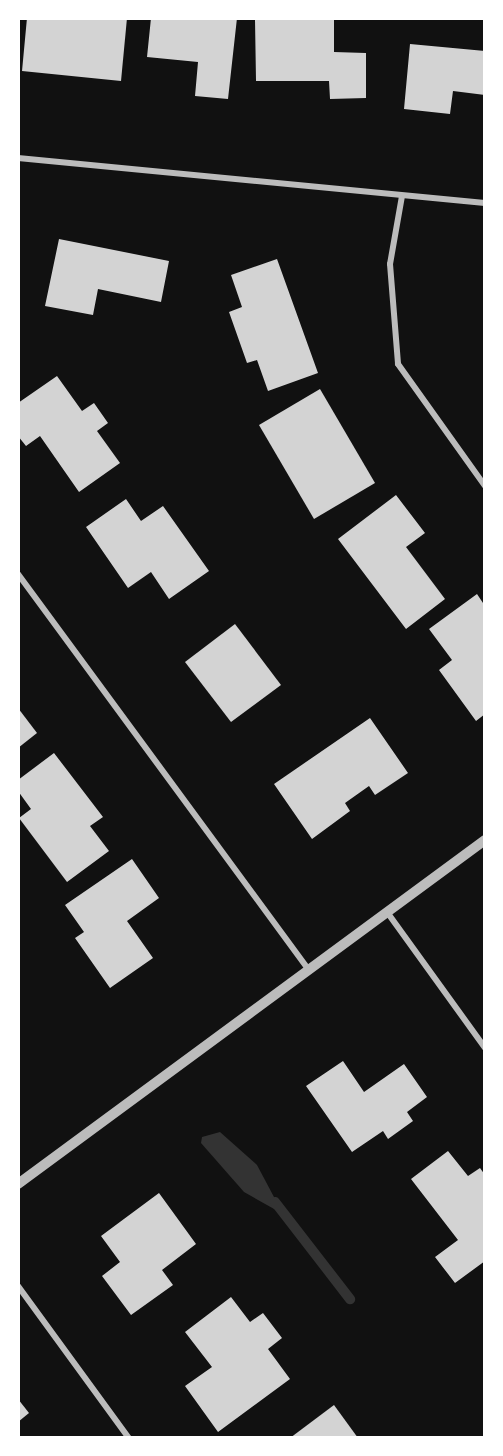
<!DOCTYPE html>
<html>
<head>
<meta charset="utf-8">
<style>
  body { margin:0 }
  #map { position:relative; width:503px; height:1456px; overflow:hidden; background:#111; font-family:Inter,sans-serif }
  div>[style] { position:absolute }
  .water>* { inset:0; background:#333 }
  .stream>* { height:10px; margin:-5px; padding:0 5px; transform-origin:5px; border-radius:5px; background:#333 }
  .building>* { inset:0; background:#d3d3d3 }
  .minor>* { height:6px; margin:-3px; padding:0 3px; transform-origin:3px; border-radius:3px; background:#bcbcbc }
  .tertiary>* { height:10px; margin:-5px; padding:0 5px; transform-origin:5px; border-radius:5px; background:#bcbcbc }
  span { translate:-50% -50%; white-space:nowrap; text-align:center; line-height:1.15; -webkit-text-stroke:4.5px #fff; paint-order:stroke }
  .frame { position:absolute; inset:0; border:20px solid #fff; pointer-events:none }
</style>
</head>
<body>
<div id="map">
  <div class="water">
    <div style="clip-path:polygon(220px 1132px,257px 1165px,283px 1214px,244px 1192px,201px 1143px,202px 1137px)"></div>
  </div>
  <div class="stream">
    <div style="left:275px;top:1202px;width:123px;rotate:52.3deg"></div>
  </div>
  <div class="building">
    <div style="clip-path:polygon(27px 18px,127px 18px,121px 81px,22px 71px)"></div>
    <div style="clip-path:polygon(151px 18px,237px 18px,228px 99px,195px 96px,198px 62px,147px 57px)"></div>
    <div style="clip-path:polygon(334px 19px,334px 52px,366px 53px,366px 98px,330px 99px,329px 81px,256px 81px,255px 20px)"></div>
    <div style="clip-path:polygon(410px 44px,485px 51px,485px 95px,453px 91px,450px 114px,404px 109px)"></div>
    <div style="clip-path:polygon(59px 239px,169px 261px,161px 302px,98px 289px,93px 315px,45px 306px)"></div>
    <div style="clip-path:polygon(277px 259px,318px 373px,268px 391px,257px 360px,247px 363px,229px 312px,242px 307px,231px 275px)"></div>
    <div style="clip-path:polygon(57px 376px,82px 411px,94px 403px,108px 423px,97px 431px,120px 463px,79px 492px,40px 436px,26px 446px,18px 436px,18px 403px)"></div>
    <div style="clip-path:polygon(320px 389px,375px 483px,314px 519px,259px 425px)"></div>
    <div style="clip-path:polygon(396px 495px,425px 533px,406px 547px,445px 599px,406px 629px,338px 539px)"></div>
    <div style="clip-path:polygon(126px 499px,141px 521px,163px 506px,209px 571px,169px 599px,151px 572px,128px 588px,86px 527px)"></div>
    <div style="clip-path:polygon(477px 594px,485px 606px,485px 714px,476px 721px,439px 670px,452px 660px,429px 629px)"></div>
    <div style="clip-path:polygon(235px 624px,281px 685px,231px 722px,185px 662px)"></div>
    <div style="clip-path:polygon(18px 708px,37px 733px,18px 748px)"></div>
    <div style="clip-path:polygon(370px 718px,408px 773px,375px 795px,369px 786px,345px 803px,350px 811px,312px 839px,274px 784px)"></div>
    <div style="clip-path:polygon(54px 753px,103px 817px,90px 826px,109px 851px,67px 882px,19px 818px,31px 809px,18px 791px,18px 780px)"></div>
    <div style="clip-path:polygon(132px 859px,159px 898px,127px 921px,153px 958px,110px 988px,75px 938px,84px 932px,65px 905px)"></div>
    <div style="clip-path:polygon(343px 1061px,364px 1092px,404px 1064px,427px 1097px,407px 1112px,413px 1121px,388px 1139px,383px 1131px,352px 1152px,306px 1086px)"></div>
    <div style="clip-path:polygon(448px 1151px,468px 1176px,480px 1168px,485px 1175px,485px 1261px,455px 1283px,435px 1257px,458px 1240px,411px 1179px)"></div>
    <div style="clip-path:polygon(159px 1193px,196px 1244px,162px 1270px,173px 1285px,131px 1315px,102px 1276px,120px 1262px,101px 1236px)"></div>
    <div style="clip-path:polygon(231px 1297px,250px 1322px,263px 1313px,282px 1338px,268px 1349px,290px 1379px,218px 1432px,185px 1386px,212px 1367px,185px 1332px)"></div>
    <div style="clip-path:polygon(18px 1399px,29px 1413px,18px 1422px)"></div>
    <div style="clip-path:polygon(334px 1405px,358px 1438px,290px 1438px)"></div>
  </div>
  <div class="minor">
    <div style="left:18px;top:158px;width:469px;rotate:5.5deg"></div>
    <div style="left:402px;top:196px;width:69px;rotate:100deg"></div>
    <div style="left:390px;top:264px;width:100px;rotate:85.4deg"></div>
    <div style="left:398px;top:364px;width:150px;rotate:54.5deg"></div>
    <div style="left:18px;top:574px;width:490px;rotate:53.7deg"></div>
    <div style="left:387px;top:912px;width:168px;rotate:54.2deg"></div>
    <div style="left:18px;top:1286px;width:188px;rotate:53.9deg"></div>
  </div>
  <div class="tertiary">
    <div style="left:18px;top:1184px;width:580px;rotate:-36.38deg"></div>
  </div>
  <div class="frame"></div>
</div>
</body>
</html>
